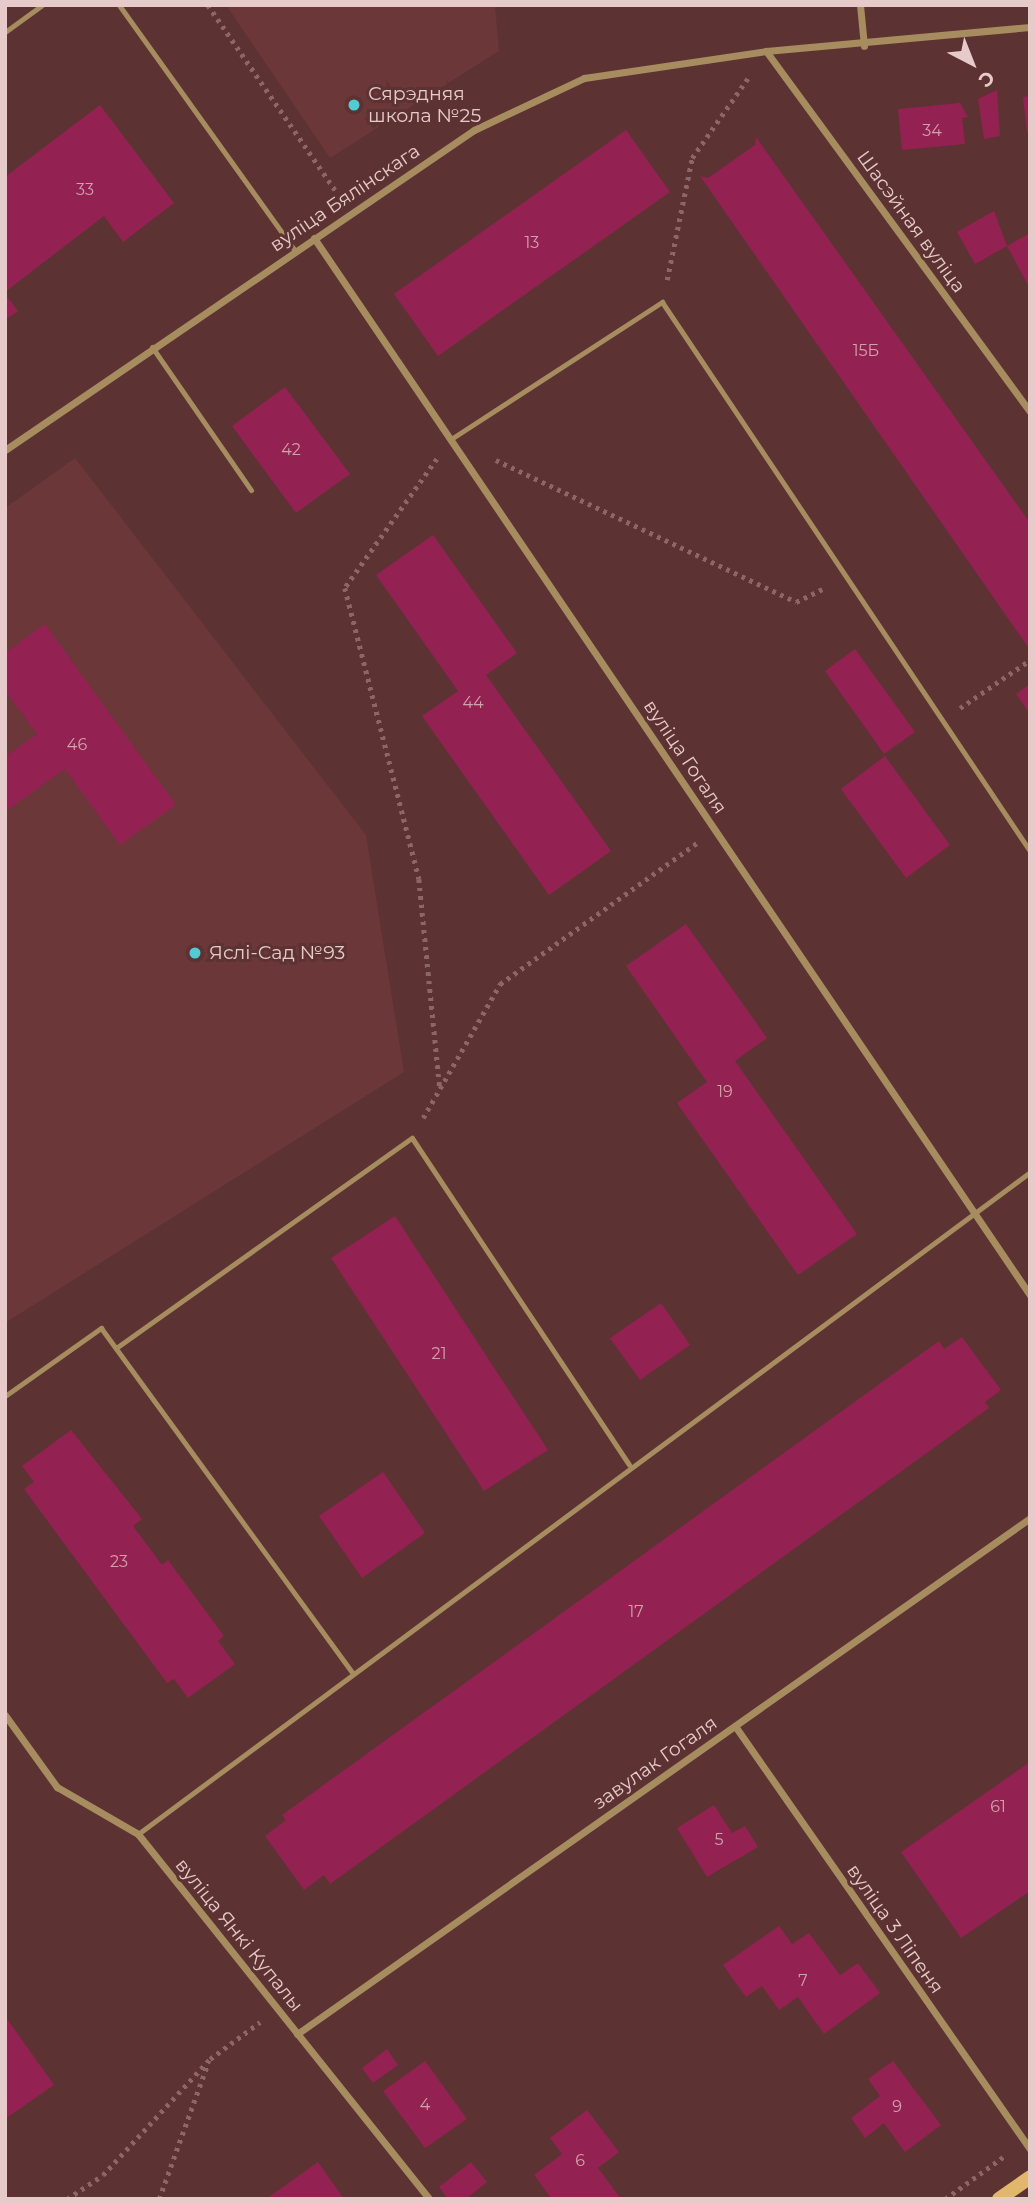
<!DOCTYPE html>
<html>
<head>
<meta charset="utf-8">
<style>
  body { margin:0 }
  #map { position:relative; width:1035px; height:2204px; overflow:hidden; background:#5d3232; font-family:Montserrat,sans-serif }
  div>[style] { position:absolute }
  .built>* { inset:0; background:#6b3738 }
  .building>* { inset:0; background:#932252 }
  .path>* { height:4.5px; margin-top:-2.25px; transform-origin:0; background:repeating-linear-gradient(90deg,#8c6766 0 3.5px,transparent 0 8.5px) }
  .lane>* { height:5px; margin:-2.5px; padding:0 2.5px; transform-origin:2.5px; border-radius:2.5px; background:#a78c5f }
  .street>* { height:7px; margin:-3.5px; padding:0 3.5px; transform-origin:3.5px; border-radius:3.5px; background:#a78c5f }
  .secondary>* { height:14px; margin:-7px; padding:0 7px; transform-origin:7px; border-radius:7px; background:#e1b66d }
  .dots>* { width:19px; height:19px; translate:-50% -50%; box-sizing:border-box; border:4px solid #5d3232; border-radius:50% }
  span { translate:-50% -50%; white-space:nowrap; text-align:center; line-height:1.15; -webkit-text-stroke:6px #5d3232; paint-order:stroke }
  .number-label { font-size:16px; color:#d2a1ac }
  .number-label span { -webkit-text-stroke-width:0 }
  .poi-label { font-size:19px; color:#e7cbca }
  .left { translate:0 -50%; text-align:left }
  .street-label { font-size:19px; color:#e7cbca }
  .frame { position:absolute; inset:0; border:7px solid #e7cbca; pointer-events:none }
  .north { position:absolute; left:937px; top:28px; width:70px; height:70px; -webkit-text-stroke:5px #5d3232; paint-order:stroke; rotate:138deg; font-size:19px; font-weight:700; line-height:28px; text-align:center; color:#e7cbca }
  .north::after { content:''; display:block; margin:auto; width:24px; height:32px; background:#e7cbca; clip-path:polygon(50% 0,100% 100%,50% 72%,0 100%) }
</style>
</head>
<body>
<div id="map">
  <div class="built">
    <div style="clip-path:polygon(226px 5px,495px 5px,499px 51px,330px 158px)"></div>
    <div style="clip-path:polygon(75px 458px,366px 835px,404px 1072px,5px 1323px,5px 508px)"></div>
  </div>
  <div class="building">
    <div style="clip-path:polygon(997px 90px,1000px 136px,984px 139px,978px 99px)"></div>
    <div style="clip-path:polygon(1030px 96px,1030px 132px,1027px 132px,1023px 97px)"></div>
    <div style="clip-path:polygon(960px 103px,968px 117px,962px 118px,965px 144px,902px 150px,898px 109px)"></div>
    <div style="clip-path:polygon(100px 105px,174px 203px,123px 242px,104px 216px,5px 292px,5px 177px)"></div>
    <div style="clip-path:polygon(626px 130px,670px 192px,438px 356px,394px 294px)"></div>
    <div style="clip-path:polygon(756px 137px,1030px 523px,1028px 647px,700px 176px,708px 178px,755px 145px)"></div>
    <div style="clip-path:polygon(994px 211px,1007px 246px,975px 264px,957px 232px)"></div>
    <div style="clip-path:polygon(1030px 233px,1030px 289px,1007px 246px)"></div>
    <div style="clip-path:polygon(5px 294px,18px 311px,5px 320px)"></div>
    <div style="clip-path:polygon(285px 387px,350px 474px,296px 513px,232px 426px)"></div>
    <div style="clip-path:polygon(433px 535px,517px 653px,486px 675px,611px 851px,549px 895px,422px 716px,458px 691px,376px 575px)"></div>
    <div style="clip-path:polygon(45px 624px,176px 805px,120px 845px,65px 769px,5px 812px,5px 757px,37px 734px,5px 690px,5px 653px)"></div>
    <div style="clip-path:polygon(855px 649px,915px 732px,884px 754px,825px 671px)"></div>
    <div style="clip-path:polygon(1030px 684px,1030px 714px,1016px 694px)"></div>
    <div style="clip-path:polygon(885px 756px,950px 845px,906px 878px,841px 789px)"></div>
    <div style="clip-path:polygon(686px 924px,767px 1038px,735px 1061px,857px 1234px,798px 1275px,677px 1103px,707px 1082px,626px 966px)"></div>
    <div style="clip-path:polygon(395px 1216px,548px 1450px,484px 1491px,331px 1258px)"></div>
    <div style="clip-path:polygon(661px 1303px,690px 1345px,640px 1380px,610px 1338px)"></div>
    <div style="clip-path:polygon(962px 1337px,1001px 1390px,985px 1402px,989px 1408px,330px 1884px,324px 1875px,304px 1890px,265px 1836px,286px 1820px,282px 1815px,939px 1341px,944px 1349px)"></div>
    <div style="clip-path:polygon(71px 1430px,142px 1519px,133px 1526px,162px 1565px,168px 1560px,224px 1636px,218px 1641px,235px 1664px,188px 1698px,174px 1679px,167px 1683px,24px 1489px,34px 1482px,22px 1466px)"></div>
    <div style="clip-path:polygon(383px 1472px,425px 1533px,362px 1578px,319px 1516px)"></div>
    <div style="clip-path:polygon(1030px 1762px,1030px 1891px,961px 1938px,901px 1852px)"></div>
    <div style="clip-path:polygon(714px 1805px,732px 1833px,745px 1826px,758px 1847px,707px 1877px,677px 1828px)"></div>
    <div style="clip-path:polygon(779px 1926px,792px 1944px,809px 1933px,840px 1975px,858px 1963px,880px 1993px,824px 2034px,798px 1997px,779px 2010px,762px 1986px,746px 1997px,723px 1965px)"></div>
    <div style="clip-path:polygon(5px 2016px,54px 2085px,5px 2119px)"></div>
    <div style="clip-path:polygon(387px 2049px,398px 2065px,373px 2083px,362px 2068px)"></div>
    <div style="clip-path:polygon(425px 2061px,467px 2119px,425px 2148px,383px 2091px)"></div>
    <div style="clip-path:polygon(893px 2061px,941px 2125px,905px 2152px,884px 2123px,865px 2138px,851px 2118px,880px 2096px,868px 2079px)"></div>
    <div style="clip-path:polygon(587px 2110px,619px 2152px,598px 2168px,621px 2199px,552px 2199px,534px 2175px,562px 2154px,550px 2138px)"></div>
    <div style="clip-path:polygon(318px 2162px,344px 2199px,266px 2199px)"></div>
    <div style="clip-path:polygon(471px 2162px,487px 2182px,466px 2199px,448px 2199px,439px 2187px)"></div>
  </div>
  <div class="path">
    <div style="left:208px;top:5px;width:229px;rotate:55.5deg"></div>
    <div style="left:667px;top:280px;width:125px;rotate:-78.4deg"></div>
    <div style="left:692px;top:158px;width:98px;rotate:-55deg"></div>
    <div style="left:437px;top:459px;width:158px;rotate:125.5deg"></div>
    <div style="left:345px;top:588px;width:300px;rotate:75.7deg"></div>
    <div style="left:419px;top:879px;width:210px;rotate:84.3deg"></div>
    <div style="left:496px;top:460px;width:332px;rotate:25.3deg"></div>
    <div style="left:796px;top:602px;width:34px;rotate:-26deg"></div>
    <div style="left:960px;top:708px;width:85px;rotate:-34.4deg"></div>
    <div style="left:423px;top:1118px;width:155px;rotate:-60.1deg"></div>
    <div style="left:500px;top:984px;width:242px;rotate:-35.6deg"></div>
    <div style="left:67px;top:2199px;width:43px;rotate:-33.7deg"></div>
    <div style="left:103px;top:2175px;width:158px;rotate:-47.3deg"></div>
    <div style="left:210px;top:2059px;width:62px;rotate:-36.5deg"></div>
    <div style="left:159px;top:2199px;width:145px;rotate:-70.2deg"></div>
    <div style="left:945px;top:2199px;width:75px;rotate:-35.8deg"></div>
  </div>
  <div class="lane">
    <div style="left:119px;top:5px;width:302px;rotate:54.4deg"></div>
    <div style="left:5px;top:32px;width:46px;rotate:-36.1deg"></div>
    <div style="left:152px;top:347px;width:174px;rotate:55.3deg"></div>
    <div style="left:451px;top:439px;width:252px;rotate:-33deg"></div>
    <div style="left:662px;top:302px;width:661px;rotate:56.17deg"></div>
    <div style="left:116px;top:1348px;width:363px;rotate:-35.4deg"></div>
    <div style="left:412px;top:1138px;width:392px;rotate:56.4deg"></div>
    <div style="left:5px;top:1396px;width:118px;rotate:-35.3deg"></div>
    <div style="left:101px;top:1328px;width:426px;rotate:53.9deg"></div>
    <div style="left:138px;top:1834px;width:1111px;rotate:-36.58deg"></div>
  </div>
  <div class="street">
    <div style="left:860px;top:5px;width:41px;rotate:84.4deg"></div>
    <div style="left:766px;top:51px;width:447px;rotate:53.8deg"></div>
    <div style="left:314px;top:238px;width:1277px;rotate:55.89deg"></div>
    <div style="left:5px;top:450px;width:568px;rotate:-34.31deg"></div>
    <div style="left:474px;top:130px;width:122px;rotate:-25.3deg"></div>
    <div style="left:584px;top:78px;width:184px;rotate:-8.4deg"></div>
    <div style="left:766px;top:51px;width:265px;rotate:-5.2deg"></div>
    <div style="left:5px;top:1715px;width:89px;rotate:54.2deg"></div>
    <div style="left:57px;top:1787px;width:94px;rotate:30.1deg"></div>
    <div style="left:138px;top:1834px;width:467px;rotate:51.4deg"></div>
    <div style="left:735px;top:1726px;width:516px;rotate:55.11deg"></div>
    <div style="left:297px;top:2034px;width:896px;rotate:-35.14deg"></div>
  </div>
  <div class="secondary">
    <div style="left:999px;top:2199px;width:38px;rotate:-35deg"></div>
  </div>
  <div class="dots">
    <div style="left:354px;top:105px;background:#51ccd3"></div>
    <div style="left:195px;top:953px;background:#51ccd3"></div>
  </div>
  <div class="number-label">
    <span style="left:932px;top:131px">34</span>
    <span style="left:85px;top:190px">33</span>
    <span style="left:532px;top:243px">13</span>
    <span style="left:866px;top:351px">15Б</span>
    <span style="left:291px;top:450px">42</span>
    <span style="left:473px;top:703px">44</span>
    <span style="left:77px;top:745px">46</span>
    <span style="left:725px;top:1092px">19</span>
    <span style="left:439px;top:1354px">21</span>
    <span style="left:119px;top:1562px">23</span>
    <span style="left:636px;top:1612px">17</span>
    <span style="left:998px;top:1807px">61</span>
    <span style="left:719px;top:1840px">5</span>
    <span style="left:803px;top:1981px">7</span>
    <span style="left:425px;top:2105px">4</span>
    <span style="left:897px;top:2107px">9</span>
    <span style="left:580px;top:2161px">6</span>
  </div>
  <div class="poi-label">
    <span class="left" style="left:368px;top:105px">Сярэдняя<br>школа №25</span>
    <span class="left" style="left:209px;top:953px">Яслі-Сад №93</span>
  </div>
  <div class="street-label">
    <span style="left:345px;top:198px;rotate:-34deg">вуліца Бялінскага</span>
    <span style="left:911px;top:222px;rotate:54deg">Шасэйная вуліца</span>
    <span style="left:685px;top:757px;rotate:56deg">вуліца Гогаля</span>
    <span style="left:655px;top:1763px;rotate:-35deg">завулак Гогаля</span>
    <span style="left:895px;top:1929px;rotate:55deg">вуліца 3 Ліпеня</span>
    <span style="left:239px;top:1935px;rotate:51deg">вуліца Янкі Купалы</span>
  </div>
  <div class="frame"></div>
  <div class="north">С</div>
</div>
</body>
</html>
